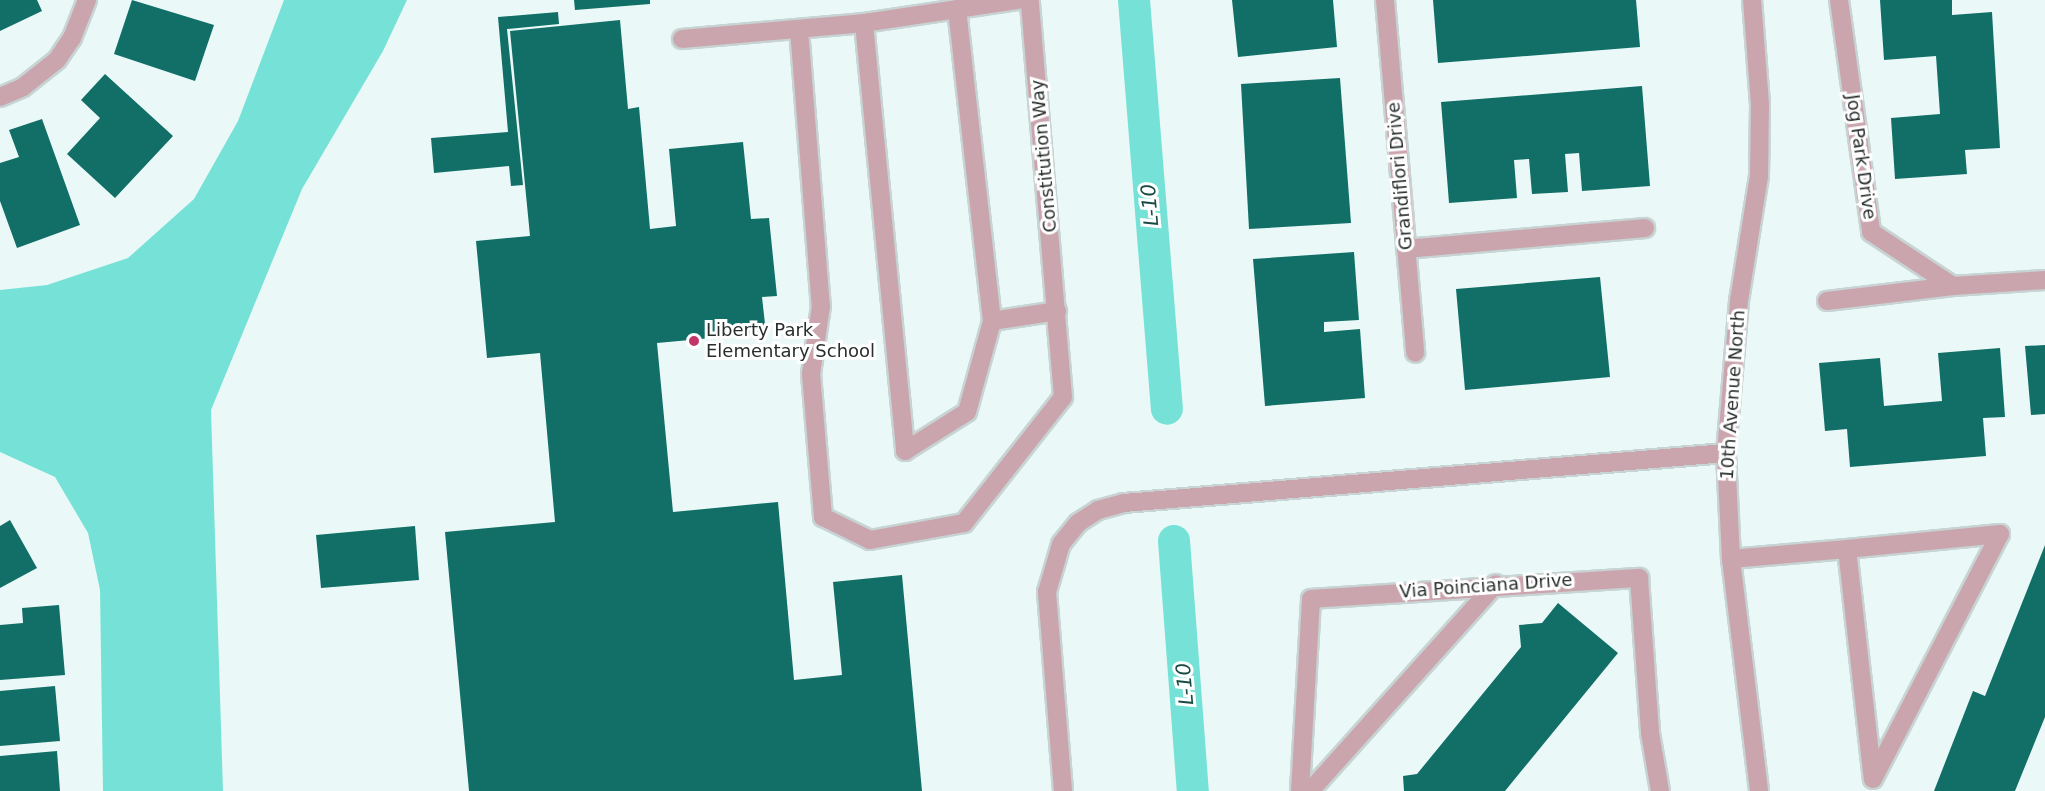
<!DOCTYPE html>
<html>
<head>
<meta charset="utf-8">
<style>
  body { margin:0 }
  #map { position:relative; width:2045px; height:791px; overflow:hidden; background:#eaf9f7; font-family:"DejaVu Sans",sans-serif }
  div>[style] { position:absolute }
  .water>* { inset:0; background:#76e2d7 }
  .canal>* { height:32px; margin:-16px; padding:0 16px; transform-origin:16px; border-radius:16px; background:#76e2d7 }
  .building>* { inset:0; background:#116f68 }
  .roads { filter:drop-shadow(2px 0 #c7d4d3) drop-shadow(-2px 0 #c7d4d3) drop-shadow(0 2px #c7d4d3) drop-shadow(0 -2px #c7d4d3) }
  .minor>* { height:18px; margin:-9px; padding:0 9px; transform-origin:9px; border-radius:9px; background:#cba5ae }
  .dots>* { width:16px; height:16px; translate:-50% -50%; box-sizing:border-box; border:3px solid #fff; border-radius:50% }
  span { translate:-50% -50%; white-space:nowrap; text-align:center; line-height:1.15; -webkit-text-stroke:6px #fff; paint-order:stroke }
  .street-label { font-size:18px; color:#282e2d }
  .poi-label { font-size:18px; color:#282e2d }
  .left { translate:0 -50%; text-align:left }
  .water-label { font-size:20px; color:#194a45; font-style:italic }
</style>
</head>
<body>
<div id="map">
  <div class="water">
    <div style="clip-path:polygon(284px 0,407px 0,383px 51px,302px 189px,211px 410px,223px 791px,103px 791px,100px 590px,88px 533px,55px 477px,0 452px,0 290px,47px 285px,128px 258px,194px 199px,238px 121px)"></div>
  </div>
  <div class="canal">
    <div style="left:1134px;top:0;width:410px;rotate:85.4deg"></div>
    <div style="left:1174px;top:541px;width:251px;rotate:85.7deg"></div>
  </div>
  <div class="building">
    <div style="clip-path:polygon(0 0,37px 0,42px 11px,0 31px)"></div>
    <div style="clip-path:polygon(132px 0,214px 25px,195px 81px,114px 54px)"></div>
    <div style="clip-path:polygon(574px 0,650px 0,650px 4px,575px 10px)"></div>
    <div style="clip-path:polygon(1232px 0,1333px 0,1337px 47px,1238px 57px)"></div>
    <div style="clip-path:polygon(1433px 0,1636px 0,1640px 47px,1438px 63px)"></div>
    <div style="clip-path:polygon(1880px 0,1952px 0,1952px 15px,1992px 12px,2000px 148px,1965px 150px,1967px 174px,1895px 179px,1891px 118px,1940px 114px,1936px 56px,1884px 60px)"></div>
    <div style="clip-path:polygon(558px 12px,559px 24px,507px 29px,523px 185px,511px 186px,509px 166px,434px 173px,431px 138px,508px 132px,498px 17px)"></div>
    <div style="clip-path:polygon(620px 20px,628px 109px,639px 107px,650px 229px,676px 226px,669px 149px,743px 142px,751px 219px,769px 218px,777px 296px,762px 297px,766px 333px,657px 343px,673px 512px,778px 502px,794px 680px,842px 675px,833px 582px,902px 575px,922px 791px,469px 791px,445px 532px,555px 522px,540px 353px,487px 358px,476px 241px,530px 236px,510px 31px)"></div>
    <div style="clip-path:polygon(105px 74px,173px 136px,115px 198px,67px 154px,100px 118px,81px 100px)"></div>
    <div style="clip-path:polygon(1340px 78px,1351px 223px,1249px 229px,1241px 84px)"></div>
    <div style="clip-path:polygon(1642px 86px,1650px 186px,1582px 191px,1579px 153px,1565px 154px,1568px 192px,1532px 194px,1529px 159px,1514px 160px,1517px 198px,1449px 203px,1441px 102px)"></div>
    <div style="clip-path:polygon(42px 119px,80px 225px,17px 248px,0 201px,0 163px,19px 157px,9px 130px)"></div>
    <div style="clip-path:polygon(1354px 252px,1359px 320px,1324px 322px,1324px 332px,1360px 329px,1365px 398px,1265px 406px,1253px 259px)"></div>
    <div style="clip-path:polygon(1600px 277px,1610px 377px,1465px 390px,1456px 289px)"></div>
    <div style="clip-path:polygon(2045px 345px,2045px 414px,2031px 415px,2025px 346px)"></div>
    <div style="clip-path:polygon(2000px 348px,2005px 417px,1983px 418px,1986px 456px,1850px 467px,1847px 429px,1825px 431px,1819px 363px,1880px 358px,1884px 406px,1942px 401px,1938px 353px)"></div>
    <div style="clip-path:polygon(10px 520px,37px 568px,0 588px,0 526px)"></div>
    <div style="clip-path:polygon(415px 526px,419px 580px,321px 588px,316px 535px)"></div>
    <div style="clip-path:polygon(2045px 545px,2045px 717px,2015px 791px,1934px 791px,1973px 691px,1985px 696px)"></div>
    <div style="clip-path:polygon(1558px 603px,1618px 653px,1505px 791px,1404px 791px,1403px 776px,1417px 774px,1521px 647px,1519px 625px,1542px 623px)"></div>
    <div style="clip-path:polygon(59px 605px,65px 675px,0 680px,0 625px,23px 623px,22px 608px)"></div>
    <div style="clip-path:polygon(55px 686px,60px 741px,0 746px,0 691px)"></div>
    <div style="clip-path:polygon(57px 751px,60px 791px,0 791px,0 756px)"></div>
  </div>
  <div class="roads">
    <div class="minor">
      <div style="left:1018px;top:0;width:156px;rotate:171.5deg"></div>
      <div style="left:864px;top:23px;width:430px;rotate:84.5deg"></div>
      <div style="left:905px;top:451px;width:73px;rotate:-32.2deg"></div>
      <div style="left:967px;top:412px;width:94px;rotate:-74.6deg"></div>
      <div style="left:992px;top:321px;width:66px;rotate:-8.7deg"></div>
      <div style="left:1385px;top:0;width:354px;rotate:85.1deg"></div>
      <div style="left:1752px;top:0;width:105px;rotate:85.6deg"></div>
      <div style="left:1760px;top:105px;width:71px;rotate:90.8deg"></div>
      <div style="left:1759px;top:176px;width:127px;rotate:99.1deg"></div>
      <div style="left:1739px;top:301px;width:153px;rotate:94.9deg"></div>
      <div style="left:1726px;top:453px;width:106px;rotate:87.3deg"></div>
      <div style="left:1731px;top:559px;width:234px;rotate:83.1deg"></div>
      <div style="left:1839px;top:0;width:234px;rotate:82.1deg"></div>
      <div style="left:1871px;top:232px;width:98px;rotate:33.4deg"></div>
      <div style="left:1953px;top:286px;width:92px;rotate:-3.7deg"></div>
      <div style="left:957px;top:9px;width:314px;rotate:83.6deg"></div>
      <div style="left:799px;top:29px;width:278px;rotate:85.5deg"></div>
      <div style="left:821px;top:306px;width:69px;rotate:98.4deg"></div>
      <div style="left:811px;top:374px;width:144px;rotate:85.2deg"></div>
      <div style="left:823px;top:517px;width:52px;rotate:26.1deg"></div>
      <div style="left:870px;top:540px;width:96px;rotate:-10.3deg"></div>
      <div style="left:964px;top:523px;width:160px;rotate:-51.8deg"></div>
      <div style="left:1063px;top:397px;width:398px;rotate:-94.8deg"></div>
      <div style="left:682px;top:39px;width:183px;rotate:-5deg"></div>
      <div style="left:0;top:97px;width:25px;rotate:-23deg"></div>
      <div style="left:23px;top:87px;width:43px;rotate:-38.5deg"></div>
      <div style="left:57px;top:60px;width:27px;rotate:-56deg"></div>
      <div style="left:72px;top:38px;width:41px;rotate:-68.5deg"></div>
      <div style="left:1406px;top:249px;width:240px;rotate:-5deg"></div>
      <div style="left:1827px;top:301px;width:127px;rotate:-6.8deg"></div>
      <div style="left:1731px;top:559px;width:116px;rotate:-4.9deg"></div>
      <div style="left:1847px;top:549px;width:231px;rotate:83.6deg"></div>
      <div style="left:1873px;top:779px;width:276px;rotate:-62.6deg"></div>
      <div style="left:2000px;top:534px;width:154px;rotate:174.4deg"></div>
      <div style="left:1063px;top:791px;width:200px;rotate:-94.6deg"></div>
      <div style="left:1047px;top:592px;width:50px;rotate:-73.7deg"></div>
      <div style="left:1061px;top:544px;width:27px;rotate:-51deg"></div>
      <div style="left:1078px;top:523px;width:24px;rotate:-33deg"></div>
      <div style="left:1098px;top:510px;width:27px;rotate:-15deg"></div>
      <div style="left:1124px;top:503px;width:604px;rotate:-4.75deg"></div>
      <div style="left:1300px;top:791px;width:192px;rotate:-86.7deg"></div>
      <div style="left:1311px;top:599px;width:329px;rotate:-3.7deg"></div>
      <div style="left:1639px;top:578px;width:155px;rotate:85.9deg"></div>
      <div style="left:1650px;top:733px;width:59px;rotate:80.2deg"></div>
      <div style="left:1310px;top:791px;width:278px;rotate:-48.1deg"></div>
    </div>
  </div>
  <div class="dots">
    <div style="left:694px;top:341px;background:#c13567"></div>
  </div>
  <div class="street-label">
    <span style="left:1044px;top:156px;rotate:-95deg">Constitution Way</span>
    <span style="left:1861px;top:157px;rotate:82deg">Jog Park Drive</span>
    <span style="left:1400px;top:176px;rotate:-95deg">Grandiflori Drive</span>
    <span style="left:1733px;top:395px;rotate:-86deg">10th Avenue North</span>
    <span style="left:1486px;top:586px;rotate:-4deg">Via Poinciana Drive</span>
  </div>
  <div class="poi-label">
    <span class="left" style="left:706px;top:341px">Liberty Park<br>Elementary School</span>
  </div>
  <div class="water-label">
    <span style="left:1150px;top:205px;rotate:-95deg">L-10</span>
    <span style="left:1185px;top:684px;rotate:-95deg">L-10</span>
  </div>
</div>
</body>
</html>
